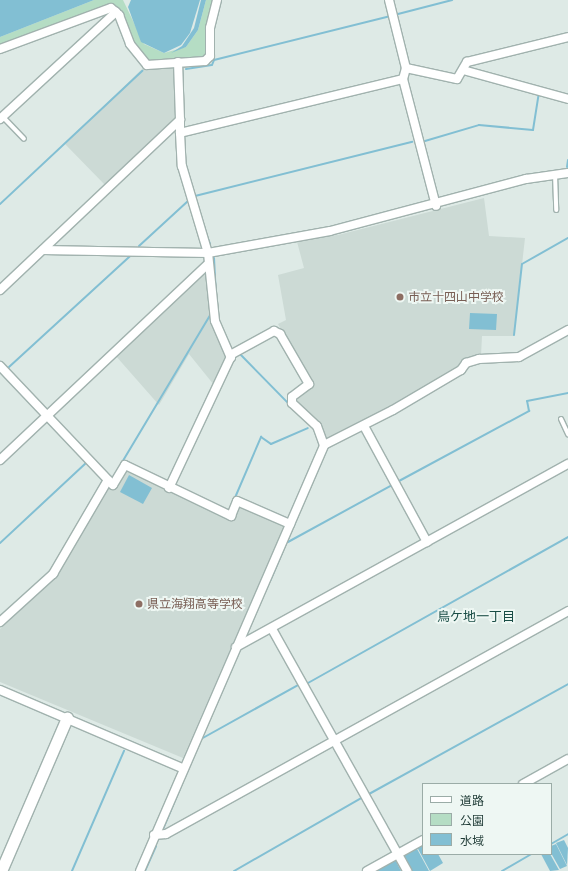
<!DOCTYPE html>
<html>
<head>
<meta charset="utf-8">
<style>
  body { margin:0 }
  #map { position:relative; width:568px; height:871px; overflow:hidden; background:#deeae6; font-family:Quicksand,"Noto Sans JP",sans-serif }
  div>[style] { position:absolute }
  .built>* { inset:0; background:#ccdad5 }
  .green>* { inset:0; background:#b5ddc4 }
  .water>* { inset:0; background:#82bfd3 }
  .stream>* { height:2px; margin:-1px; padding:0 1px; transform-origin:1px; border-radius:1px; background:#82bfd3 }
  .roads { filter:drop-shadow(1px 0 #a1b2ae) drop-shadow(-1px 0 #a1b2ae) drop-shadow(0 1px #a1b2ae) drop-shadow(0 -1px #a1b2ae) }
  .lane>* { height:4px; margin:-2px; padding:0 2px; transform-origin:2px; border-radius:2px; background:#fff }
  .street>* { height:8px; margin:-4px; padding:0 4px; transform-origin:4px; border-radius:4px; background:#fff }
  .secondary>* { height:11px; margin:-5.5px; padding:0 5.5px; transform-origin:5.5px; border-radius:5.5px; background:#fff }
  .dots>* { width:11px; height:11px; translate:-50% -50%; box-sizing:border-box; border:2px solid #eef7f3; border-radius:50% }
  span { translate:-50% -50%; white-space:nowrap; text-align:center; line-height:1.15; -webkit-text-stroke:4px #eef7f3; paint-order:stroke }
  .education-label { font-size:12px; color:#785e54 }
  .left { translate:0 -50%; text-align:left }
  .neighbourhood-label { font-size:13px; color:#1a4d46 }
  .legend { position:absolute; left:422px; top:783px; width:130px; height:72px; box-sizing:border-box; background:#eef7f3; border:1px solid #9baca7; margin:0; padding:5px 7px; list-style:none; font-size:12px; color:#1f3b36 }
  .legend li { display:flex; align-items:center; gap:8px; height:20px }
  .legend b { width:20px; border:1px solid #9baca7 }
</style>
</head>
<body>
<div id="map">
  <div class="built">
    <div style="clip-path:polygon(177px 68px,177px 118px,105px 185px,65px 144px,142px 69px)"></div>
    <div style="clip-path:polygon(484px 198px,489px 236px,525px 238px,514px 336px,482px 336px,481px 356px,464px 360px,452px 371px,330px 440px,325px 438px,294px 400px,313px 387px,278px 324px,286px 320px,278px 275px,304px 268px,296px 238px,338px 235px)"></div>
    <div style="clip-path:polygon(207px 270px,211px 318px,227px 360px,214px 385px,189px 354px,159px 405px,115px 355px)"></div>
    <div style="clip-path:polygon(125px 469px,231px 520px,242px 505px,285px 524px,183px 758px,0 682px,0 629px,57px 576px,110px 487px,113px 490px)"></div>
  </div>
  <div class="green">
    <div style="clip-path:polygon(94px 0,123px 0,144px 44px,164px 53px,186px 47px,198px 30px,206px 0,215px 0,208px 58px,151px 63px,142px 57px,110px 6px,106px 5px,0 47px,0 37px)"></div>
  </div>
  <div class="water">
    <div style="clip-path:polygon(0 0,94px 0,0 37px)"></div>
    <div style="clip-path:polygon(131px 0,200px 0,190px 33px,181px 45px,164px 53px,141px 42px,128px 7px)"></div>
    <div style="clip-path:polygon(201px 0,206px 0,198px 30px,186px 47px,171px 53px,182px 46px,194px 28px)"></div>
    <div style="clip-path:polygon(470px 313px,497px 314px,496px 330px,469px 329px)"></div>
    <div style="clip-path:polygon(129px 475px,152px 488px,143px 504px,120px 492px)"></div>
    <div style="clip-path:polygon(564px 840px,568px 848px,567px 865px,556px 843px)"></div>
    <div style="clip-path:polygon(423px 843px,423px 854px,438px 854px,443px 863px,430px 871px,417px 847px)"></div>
    <div style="clip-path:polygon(556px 844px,567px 866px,560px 869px,551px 853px,551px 846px)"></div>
    <div style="clip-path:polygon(416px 847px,429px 871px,412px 871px,403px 855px)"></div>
    <div style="clip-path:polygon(541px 854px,550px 854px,559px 870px,550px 871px)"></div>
    <div style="clip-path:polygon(395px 859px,401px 871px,373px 871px)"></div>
  </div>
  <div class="stream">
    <div style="left:398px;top:14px;width:56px;rotate:-14.5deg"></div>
    <div style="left:182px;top:65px;width:29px;rotate:88deg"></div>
    <div style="left:186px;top:69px;width:26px;rotate:-9deg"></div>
    <div style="left:212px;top:65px;width:5px;rotate:-68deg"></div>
    <div style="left:214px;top:60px;width:182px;rotate:-14deg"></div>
    <div style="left:425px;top:141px;width:56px;rotate:-16.5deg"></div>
    <div style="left:479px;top:125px;width:54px;rotate:5.3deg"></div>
    <div style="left:533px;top:130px;width:36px;rotate:-81deg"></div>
    <div style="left:567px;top:167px;width:7px;rotate:-82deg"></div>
    <div style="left:195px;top:196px;width:224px;rotate:-14deg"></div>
    <div style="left:0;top:204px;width:195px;rotate:-43.1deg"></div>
    <div style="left:206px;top:234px;width:11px;rotate:68deg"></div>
    <div style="left:139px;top:246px;width:68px;rotate:-42.6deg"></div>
    <div style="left:214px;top:258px;width:35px;rotate:87deg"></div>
    <div style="left:514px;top:335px;width:71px;rotate:-83.6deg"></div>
    <div style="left:522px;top:264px;width:53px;rotate:-29.5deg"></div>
    <div style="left:239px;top:353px;width:73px;rotate:45.6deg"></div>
    <div style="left:9px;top:367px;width:164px;rotate:-42.5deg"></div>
    <div style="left:121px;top:464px;width:174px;rotate:-59.1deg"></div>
    <div style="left:399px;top:481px;width:148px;rotate:-28.3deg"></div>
    <div style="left:529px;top:411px;width:10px;rotate:-101deg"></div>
    <div style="left:527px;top:401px;width:42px;rotate:-11deg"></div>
    <div style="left:234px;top:500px;width:69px;rotate:-66.8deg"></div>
    <div style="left:261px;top:437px;width:12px;rotate:35deg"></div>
    <div style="left:271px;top:444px;width:40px;rotate:-23.4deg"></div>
    <div style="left:288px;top:542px;width:119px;rotate:-28.7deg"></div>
    <div style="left:0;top:543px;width:117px;rotate:-42.9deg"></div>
    <div style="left:270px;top:581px;width:135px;rotate:-66.9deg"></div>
    <div style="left:308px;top:683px;width:298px;rotate:-29.3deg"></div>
    <div style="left:201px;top:739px;width:113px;rotate:-29.1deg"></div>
    <div style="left:369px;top:794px;width:227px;rotate:-28.9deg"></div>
    <div style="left:163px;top:829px;width:47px;rotate:-67.3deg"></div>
    <div style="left:551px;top:844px;width:20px;rotate:-30deg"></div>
    <div style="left:72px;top:871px;width:131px;rotate:-66.6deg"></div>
    <div style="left:145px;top:871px;width:27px;rotate:-66deg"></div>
    <div style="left:234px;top:871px;width:149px;rotate:-29.8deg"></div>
    <div style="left:502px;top:871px;width:34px;rotate:-30deg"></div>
  </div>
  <div class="roads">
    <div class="lane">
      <div style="left:3px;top:117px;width:30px;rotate:46deg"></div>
      <div style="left:555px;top:174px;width:36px;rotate:88deg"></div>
      <div style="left:561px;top:419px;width:17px;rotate:65deg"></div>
    </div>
    <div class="street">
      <div style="left:389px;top:0;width:70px;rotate:76deg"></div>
      <div style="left:406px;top:68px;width:11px;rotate:105deg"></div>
      <div style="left:403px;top:79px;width:131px;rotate:75.4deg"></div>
      <div style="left:0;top:49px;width:118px;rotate:-20.3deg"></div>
      <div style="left:111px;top:8px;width:11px;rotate:41deg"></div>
      <div style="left:119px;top:15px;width:31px;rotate:69deg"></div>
      <div style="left:130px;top:44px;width:27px;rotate:51deg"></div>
      <div style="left:147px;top:65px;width:58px;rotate:-3.9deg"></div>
      <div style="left:205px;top:61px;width:7px;rotate:-45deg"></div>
      <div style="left:210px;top:56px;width:28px;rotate:-90deg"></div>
      <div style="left:210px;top:28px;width:29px;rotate:-76deg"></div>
      <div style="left:178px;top:62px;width:58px;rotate:88deg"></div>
      <div style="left:406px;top:68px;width:52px;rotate:12.2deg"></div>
      <div style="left:457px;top:79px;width:20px;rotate:-60deg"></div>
      <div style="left:467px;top:62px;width:104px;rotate:-13.9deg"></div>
      <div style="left:463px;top:70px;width:109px;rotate:15.4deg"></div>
      <div style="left:0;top:119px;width:158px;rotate:-42.7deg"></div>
      <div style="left:180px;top:133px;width:33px;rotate:87deg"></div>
      <div style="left:182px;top:166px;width:91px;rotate:73.4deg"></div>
      <div style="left:208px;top:253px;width:68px;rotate:84.1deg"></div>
      <div style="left:215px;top:321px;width:40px;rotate:66.6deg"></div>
      <div style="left:43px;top:250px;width:165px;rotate:1deg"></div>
      <div style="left:208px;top:253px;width:124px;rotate:-10.2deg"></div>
      <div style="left:330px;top:231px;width:203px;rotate:-14.9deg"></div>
      <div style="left:526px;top:179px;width:42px;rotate:-8.1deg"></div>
      <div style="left:0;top:290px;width:248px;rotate:-43.4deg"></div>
      <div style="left:180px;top:120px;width:13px;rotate:90deg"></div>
      <div style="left:180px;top:133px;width:229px;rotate:-13.6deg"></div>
      <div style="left:0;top:366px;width:164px;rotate:46.5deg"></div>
      <div style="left:113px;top:485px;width:23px;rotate:-59deg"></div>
      <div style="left:125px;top:465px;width:118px;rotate:25.7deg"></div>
      <div style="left:231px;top:516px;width:16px;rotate:-68deg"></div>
      <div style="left:237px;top:501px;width:58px;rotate:23.5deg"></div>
      <div style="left:364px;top:426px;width:132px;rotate:61.5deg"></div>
      <div style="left:0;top:460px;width:286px;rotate:-43.3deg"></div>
      <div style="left:169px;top:488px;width:148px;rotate:-64.8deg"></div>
      <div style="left:232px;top:354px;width:48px;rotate:-28.7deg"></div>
      <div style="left:274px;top:331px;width:7px;rotate:27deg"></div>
      <div style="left:280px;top:334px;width:58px;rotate:59.9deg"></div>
      <div style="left:309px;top:384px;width:21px;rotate:143deg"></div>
      <div style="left:292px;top:397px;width:6px;rotate:90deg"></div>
      <div style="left:292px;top:403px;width:34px;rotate:43deg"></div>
      <div style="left:317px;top:426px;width:20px;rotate:70deg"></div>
      <div style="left:0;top:622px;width:72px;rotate:-42.2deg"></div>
      <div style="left:53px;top:574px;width:109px;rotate:-59.7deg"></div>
      <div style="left:272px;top:629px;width:277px;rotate:60.8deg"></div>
      <div style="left:236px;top:647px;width:379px;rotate:-28.9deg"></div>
      <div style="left:0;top:690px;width:198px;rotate:23.2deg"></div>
      <div style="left:523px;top:784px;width:51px;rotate:-29.1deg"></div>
      <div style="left:154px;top:835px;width:12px;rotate:-5deg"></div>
      <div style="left:166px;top:834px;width:460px;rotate:-29deg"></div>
      <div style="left:140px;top:871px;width:464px;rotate:-66.6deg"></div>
      <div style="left:324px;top:445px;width:77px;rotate:-26.9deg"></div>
      <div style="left:393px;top:410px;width:79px;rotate:-30.5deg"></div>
      <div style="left:461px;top:370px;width:9px;rotate:-54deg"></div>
      <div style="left:466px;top:363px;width:14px;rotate:-17deg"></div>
      <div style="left:479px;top:359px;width:40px;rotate:-2.9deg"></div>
      <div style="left:519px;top:357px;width:56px;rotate:-28.9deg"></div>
      <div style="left:367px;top:871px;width:64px;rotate:-29deg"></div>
    </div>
    <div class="secondary">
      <div style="left:1px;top:871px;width:167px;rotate:-66.7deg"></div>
    </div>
  </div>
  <div class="dots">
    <div style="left:400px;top:297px;background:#8d6e63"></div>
    <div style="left:139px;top:604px;background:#8d6e63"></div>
  </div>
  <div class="education-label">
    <span class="left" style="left:408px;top:297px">市立十四山中学校</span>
    <span class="left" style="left:147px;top:604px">県立海翔高等学校</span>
  </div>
  <div class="neighbourhood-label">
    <span style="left:476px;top:616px">鳥ケ地一丁目</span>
  </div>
  <ul class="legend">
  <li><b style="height:5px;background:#fff"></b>道路</li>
  <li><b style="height:11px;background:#b5ddc4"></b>公園</li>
  <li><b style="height:11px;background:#82bfd3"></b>水域</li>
  </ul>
</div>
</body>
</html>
